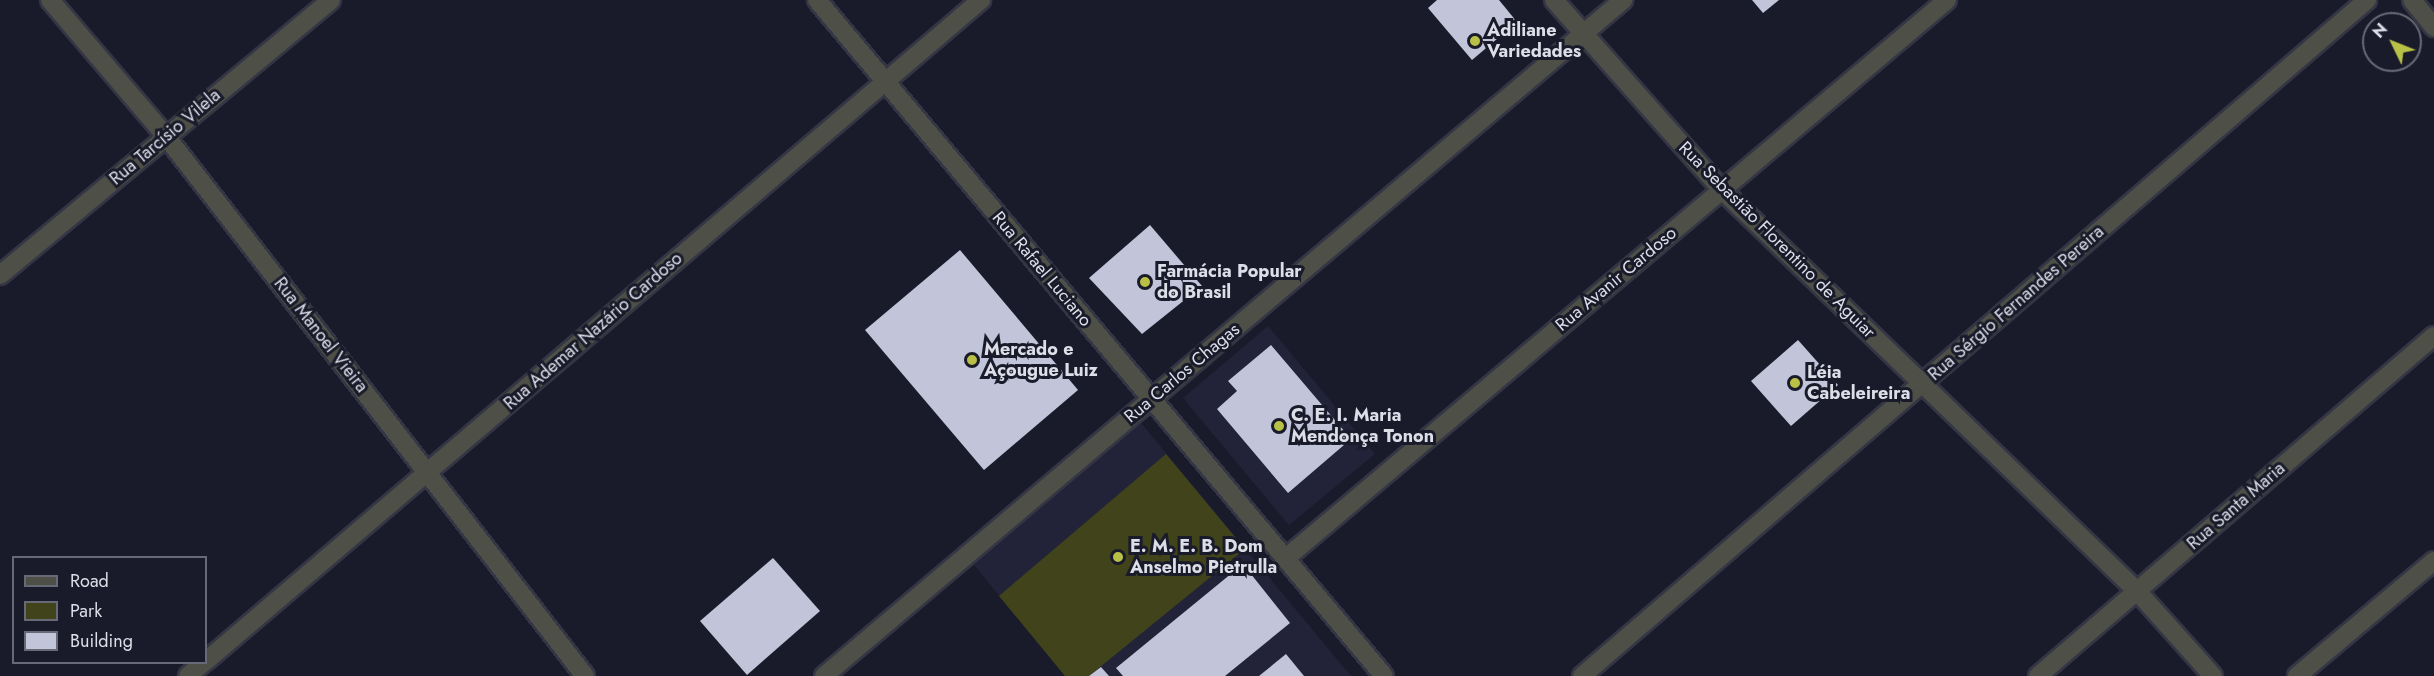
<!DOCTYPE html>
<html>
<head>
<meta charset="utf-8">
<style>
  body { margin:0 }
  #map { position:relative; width:2434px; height:676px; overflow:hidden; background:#1a1b2a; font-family:Jost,sans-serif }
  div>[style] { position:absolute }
  .built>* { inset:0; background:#222338 }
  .green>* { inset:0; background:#41441a }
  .building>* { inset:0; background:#c2c5d9 }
  .roads { filter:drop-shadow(2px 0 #353645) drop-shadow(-2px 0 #353645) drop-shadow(0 2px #353645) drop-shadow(0 -2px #353645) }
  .street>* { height:18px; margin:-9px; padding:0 9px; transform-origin:9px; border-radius:9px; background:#4e4f47 }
  .dots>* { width:16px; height:16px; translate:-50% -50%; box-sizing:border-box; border:3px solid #1a1b2a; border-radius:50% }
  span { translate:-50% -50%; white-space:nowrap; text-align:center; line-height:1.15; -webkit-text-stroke:6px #1a1b2a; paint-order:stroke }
  .poi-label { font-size:18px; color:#dcdee8; font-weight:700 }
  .left { translate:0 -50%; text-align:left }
  .street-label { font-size:18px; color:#dcdee8 }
  .legend { position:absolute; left:12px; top:556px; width:195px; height:108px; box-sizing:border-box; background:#1a1b2a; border:2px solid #686976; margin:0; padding:8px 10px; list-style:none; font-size:18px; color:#dcdee8 }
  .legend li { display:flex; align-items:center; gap:12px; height:30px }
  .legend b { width:30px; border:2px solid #686976 }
  .north { position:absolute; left:2362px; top:12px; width:60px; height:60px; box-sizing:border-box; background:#1a1b2a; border:2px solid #686976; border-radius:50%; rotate:313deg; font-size:16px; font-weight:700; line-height:24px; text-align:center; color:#dcdee8 }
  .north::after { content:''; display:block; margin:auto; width:21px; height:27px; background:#b8c146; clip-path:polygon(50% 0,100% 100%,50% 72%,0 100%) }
</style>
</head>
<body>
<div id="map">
  <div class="built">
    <div style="clip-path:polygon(1268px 326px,1375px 454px,1289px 525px,1183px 398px)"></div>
    <div style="clip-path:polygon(1141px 423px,1351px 676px,1065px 676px,974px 565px)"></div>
  </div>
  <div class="green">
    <div style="clip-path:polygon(1166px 454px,1245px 549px,1089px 676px,1065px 676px,999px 596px)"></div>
  </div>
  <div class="building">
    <div style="clip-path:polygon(1437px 0,1499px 0,1517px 22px,1472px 60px,1428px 8px)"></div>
    <div style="clip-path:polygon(1752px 0,1779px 0,1763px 13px)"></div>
    <div style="clip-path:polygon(1150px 225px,1202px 286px,1142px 334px,1089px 278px)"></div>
    <div style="clip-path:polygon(960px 250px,1078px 390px,984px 470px,865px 330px)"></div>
    <div style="clip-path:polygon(1798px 340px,1838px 385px,1791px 426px,1751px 381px)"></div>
    <div style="clip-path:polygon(1271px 345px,1351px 439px,1288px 493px,1217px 409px,1237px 391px,1228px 381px)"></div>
    <div style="clip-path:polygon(773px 558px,820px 611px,747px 675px,700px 621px)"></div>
    <div style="clip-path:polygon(1243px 564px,1290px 623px,1225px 676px,1123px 676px,1116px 668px)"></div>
    <div style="clip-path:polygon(1286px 654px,1304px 676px,1259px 676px)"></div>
    <div style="clip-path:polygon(1101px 667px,1109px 676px,1089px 676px)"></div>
  </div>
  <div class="roads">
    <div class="street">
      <div style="left:50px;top:0;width:177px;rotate:49.6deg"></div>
      <div style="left:165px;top:135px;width:685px;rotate:52.18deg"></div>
      <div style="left:817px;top:0;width:882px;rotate:50.01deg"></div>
      <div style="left:1554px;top:0;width:254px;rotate:48.5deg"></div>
      <div style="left:1722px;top:190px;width:577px;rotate:44.02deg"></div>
      <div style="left:2137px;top:591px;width:114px;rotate:48.2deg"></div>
      <div style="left:2412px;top:0;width:35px;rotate:51deg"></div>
      <div style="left:0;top:275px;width:430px;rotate:-39.7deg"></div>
      <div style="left:1286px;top:558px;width:865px;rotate:-40.17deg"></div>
      <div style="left:206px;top:661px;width:1019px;rotate:-40.46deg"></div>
      <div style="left:188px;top:676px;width:21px;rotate:-41deg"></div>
      <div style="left:824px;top:676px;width:1047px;rotate:-40.23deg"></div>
      <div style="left:1582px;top:676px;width:1036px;rotate:-40.73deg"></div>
      <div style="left:2038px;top:676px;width:522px;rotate:-40.65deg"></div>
      <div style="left:2297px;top:676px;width:179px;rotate:-40deg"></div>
    </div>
  </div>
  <div class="dots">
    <div style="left:1475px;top:41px;background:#b8c146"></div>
    <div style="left:1145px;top:282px;background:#b8c146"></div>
    <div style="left:972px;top:360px;background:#b8c146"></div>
    <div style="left:1795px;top:383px;background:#b8c146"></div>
    <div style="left:1279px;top:426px;background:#b8c146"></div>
    <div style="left:1118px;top:557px;background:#b8c146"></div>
  </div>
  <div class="poi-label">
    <span class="left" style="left:1487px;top:41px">Adiliane<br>Variedades</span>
    <span class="left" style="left:1157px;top:282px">Farmácia Popular<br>do Brasil</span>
    <span class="left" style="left:984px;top:360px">Mercado e<br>Açougue Luiz</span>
    <span class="left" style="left:1807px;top:383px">Léia<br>Cabeleireira</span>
    <span class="left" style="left:1291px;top:426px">C. E. I. Maria<br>Mendonça Tonon</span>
    <span class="left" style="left:1130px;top:557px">E. M. E. B. Dom<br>Anselmo Pietrulla</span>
  </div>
  <div class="street-label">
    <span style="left:165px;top:137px;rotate:-40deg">Rua Tarcísio Vilela</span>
    <span style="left:1777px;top:240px;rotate:45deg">Rua Sebastião Florentino de Aguiar</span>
    <span style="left:1042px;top:269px;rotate:50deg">Rua Rafael Luciano</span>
    <span style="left:1616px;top:279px;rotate:-40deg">Rua Avanir Cardoso</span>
    <span style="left:2016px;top:303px;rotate:-41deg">Rua Sérgio Fernandes Pereira</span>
    <span style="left:593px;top:331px;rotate:-41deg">Rua Ademar Nazário Cardoso</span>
    <span style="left:321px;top:335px;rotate:52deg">Rua Manoel Vieira</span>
    <span style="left:1182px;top:373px;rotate:-40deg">Rua Carlos Chagas</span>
    <span style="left:2236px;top:506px;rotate:-41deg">Rua Santa Maria</span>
  </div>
  <ul class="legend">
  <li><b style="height:8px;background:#4e4f47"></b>Road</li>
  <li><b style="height:16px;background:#41441a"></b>Park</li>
  <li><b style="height:16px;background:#c2c5d9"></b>Building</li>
  </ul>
  <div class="north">N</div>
</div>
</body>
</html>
